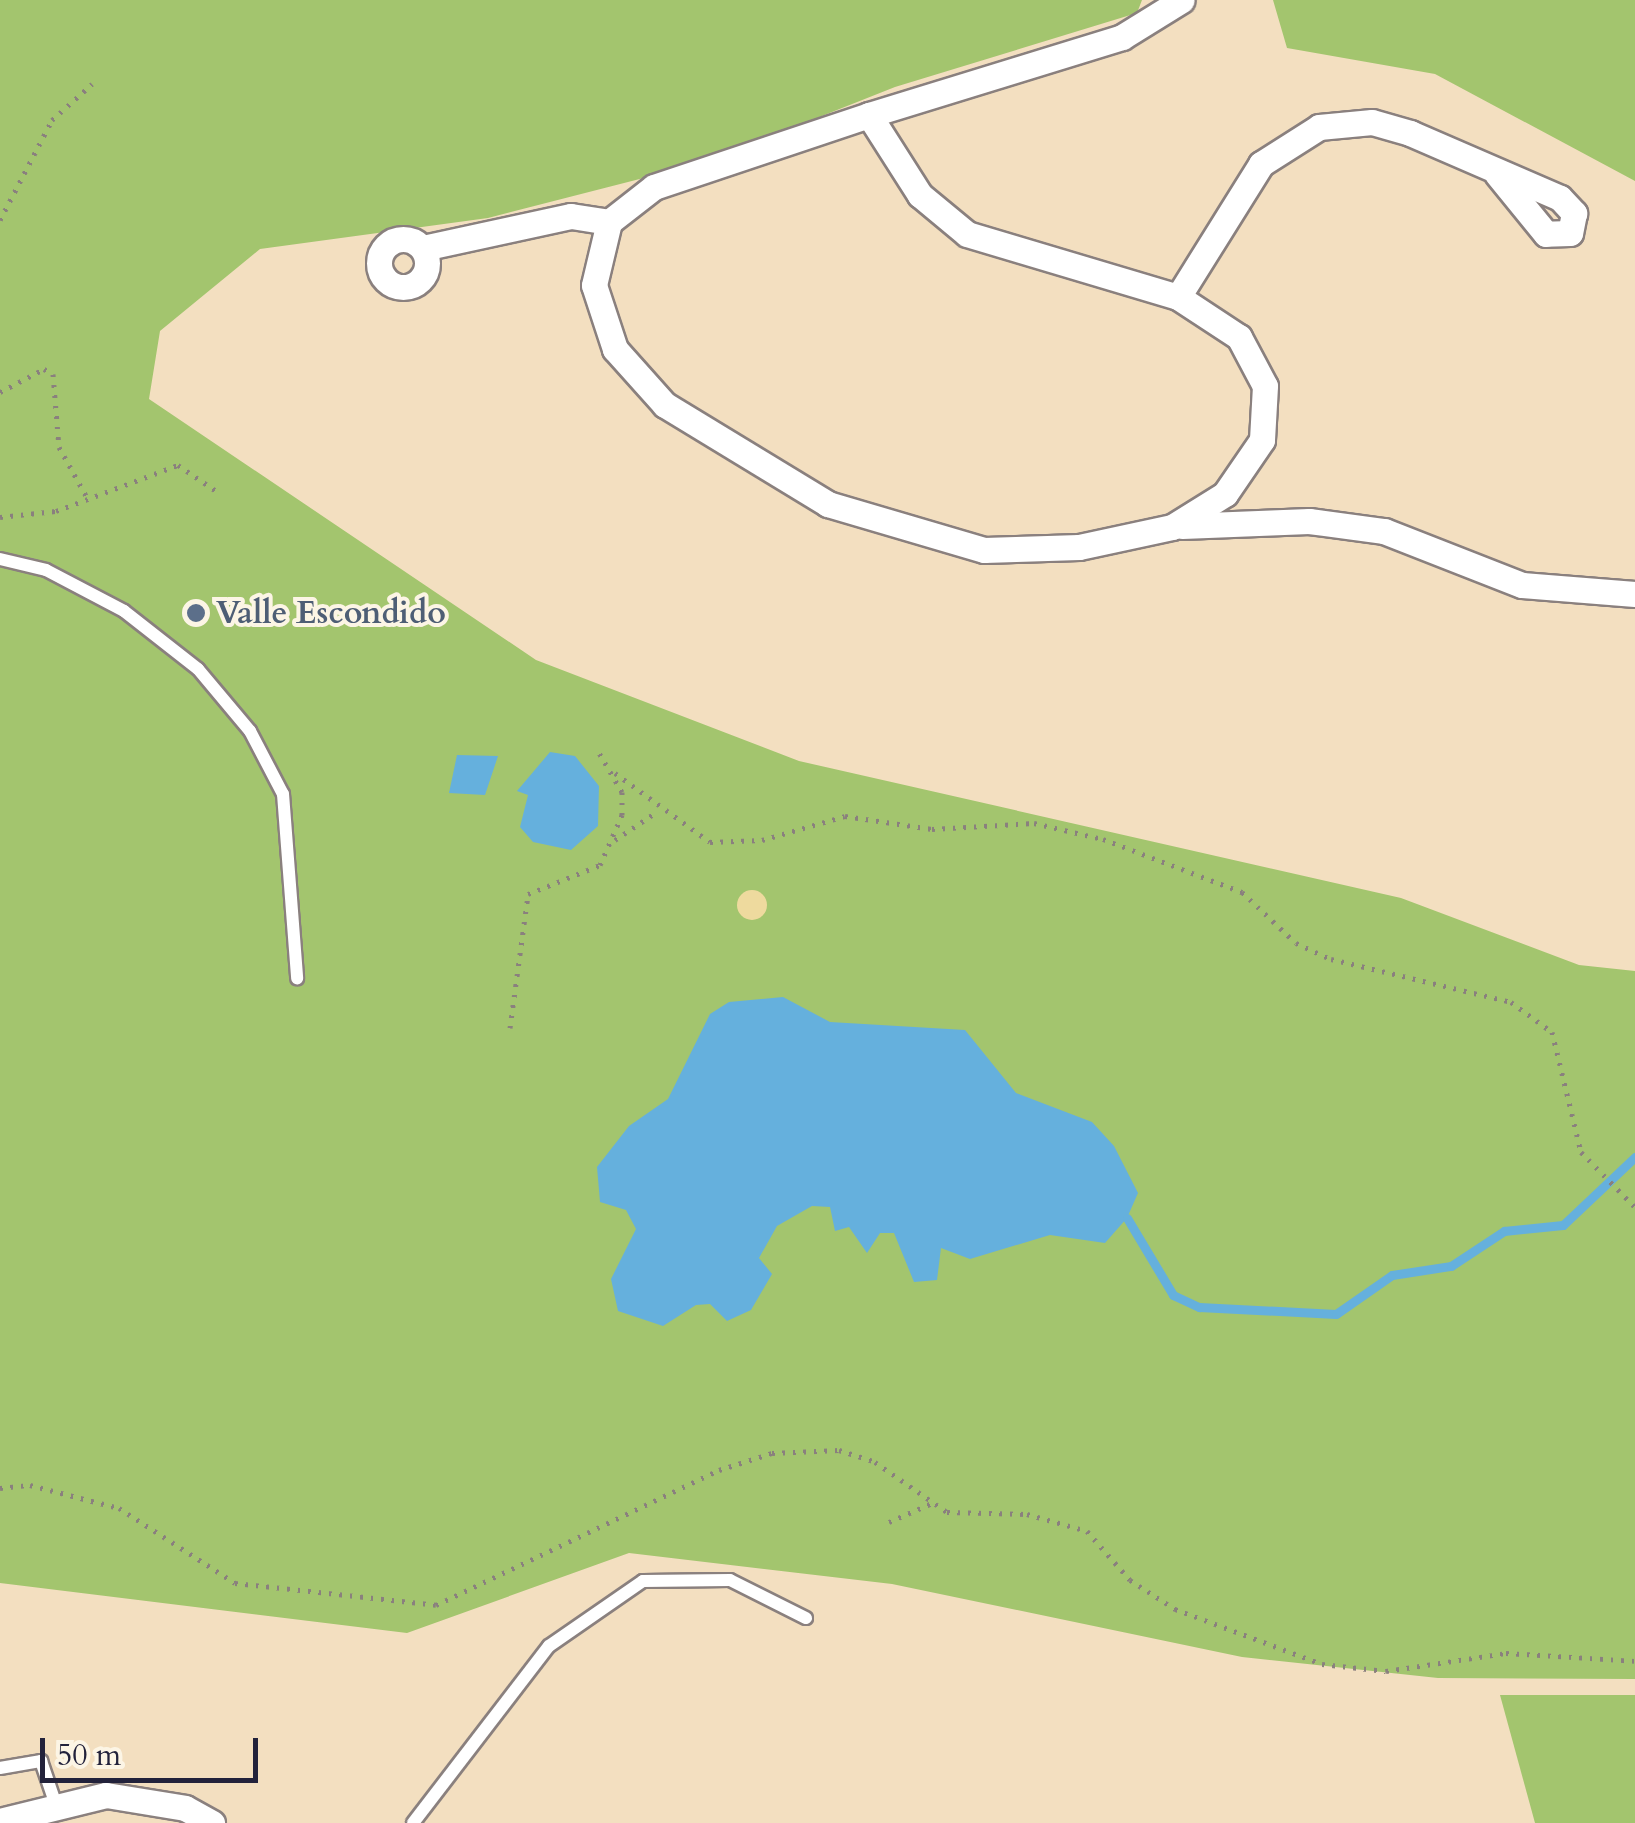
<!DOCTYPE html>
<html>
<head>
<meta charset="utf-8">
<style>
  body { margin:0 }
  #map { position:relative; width:1635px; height:1823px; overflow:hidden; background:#f3dfc0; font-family:Cardo,serif }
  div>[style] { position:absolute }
  .green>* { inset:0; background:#a3c56e }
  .sand>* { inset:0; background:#eeda9e }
  .round { border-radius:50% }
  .water>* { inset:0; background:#65b0dd }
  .stream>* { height:9px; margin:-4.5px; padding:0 4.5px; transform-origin:4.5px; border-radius:4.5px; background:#65b0dd }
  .path>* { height:5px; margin-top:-2.5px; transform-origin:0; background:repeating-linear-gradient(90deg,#8a807e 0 2.5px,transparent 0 10.5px) }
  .roads { filter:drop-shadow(2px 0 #8a807e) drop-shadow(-2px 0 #8a807e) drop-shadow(0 2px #8a807e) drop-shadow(0 -2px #8a807e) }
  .lane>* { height:12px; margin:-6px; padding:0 6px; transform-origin:6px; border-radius:6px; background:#fff }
  .street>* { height:25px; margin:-12.5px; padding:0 12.5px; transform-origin:12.5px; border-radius:12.5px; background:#fff }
  .street>.ring { margin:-12.5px; padding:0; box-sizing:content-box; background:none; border:25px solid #fff; border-radius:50% }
  .dots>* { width:28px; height:28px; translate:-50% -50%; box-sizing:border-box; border:5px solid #fcf5e5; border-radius:50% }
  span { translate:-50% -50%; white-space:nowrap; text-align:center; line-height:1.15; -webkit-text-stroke:8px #fcf5e5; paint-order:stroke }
  .service-label { font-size:32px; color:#4e5e75; font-weight:700 }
  .left { translate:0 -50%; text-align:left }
  .scale { position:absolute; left:40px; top:1738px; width:218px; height:45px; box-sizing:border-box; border:5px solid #22223b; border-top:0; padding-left:12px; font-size:30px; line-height:35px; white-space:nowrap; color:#22223b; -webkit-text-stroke:8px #fcf5e5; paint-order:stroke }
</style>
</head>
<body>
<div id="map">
  <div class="green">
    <div style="clip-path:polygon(0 0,1142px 0,1137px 13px,895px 87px,706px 162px,488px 218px,260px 249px,160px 331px,149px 399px,536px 660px,799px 761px,1401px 898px,1579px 965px,1635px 971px,1635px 1679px,1438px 1678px,1242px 1657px,892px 1584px,629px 1553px,407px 1633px,0 1583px)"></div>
    <div style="clip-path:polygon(1273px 0,1635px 0,1635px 181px,1435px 74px,1287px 48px)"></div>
    <div style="clip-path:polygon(1500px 1695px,1635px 1695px,1635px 1823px,1535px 1823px)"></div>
  </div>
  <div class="sand">
    <div class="round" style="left:737px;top:890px;width:30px;height:30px"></div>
  </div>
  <div class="water">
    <div style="clip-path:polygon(550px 752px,575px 756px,599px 786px,598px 826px,571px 850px,533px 842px,520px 827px,528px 795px,517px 791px)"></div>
    <div style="clip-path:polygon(457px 755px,498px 756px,485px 795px,449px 793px)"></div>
    <div style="clip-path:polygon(783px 997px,830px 1022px,965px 1030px,1016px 1093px,1092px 1122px,1114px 1146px,1138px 1193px,1127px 1218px,1105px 1243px,1050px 1235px,970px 1259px,941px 1248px,937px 1280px,914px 1282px,894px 1233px,880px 1233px,867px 1253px,849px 1227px,835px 1231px,830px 1207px,812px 1206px,777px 1226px,759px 1258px,772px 1274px,751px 1310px,727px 1321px,710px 1304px,696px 1305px,663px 1326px,618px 1311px,611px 1279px,636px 1229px,626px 1210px,600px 1202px,597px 1167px,629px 1126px,668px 1099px,710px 1014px,729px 1002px)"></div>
  </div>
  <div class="stream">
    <div style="left:1127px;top:1218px;width:90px;rotate:59.1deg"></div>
    <div style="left:1173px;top:1295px;width:29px;rotate:25deg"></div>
    <div style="left:1199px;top:1307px;width:137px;rotate:2.9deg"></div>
    <div style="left:1336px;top:1314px;width:68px;rotate:-34.9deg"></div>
    <div style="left:1392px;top:1275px;width:60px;rotate:-8.7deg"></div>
    <div style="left:1451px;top:1266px;width:64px;rotate:-33.4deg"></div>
    <div style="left:1504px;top:1231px;width:59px;rotate:-5.8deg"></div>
    <div style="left:1563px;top:1225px;width:99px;rotate:-43.4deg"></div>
  </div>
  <div class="path">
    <div style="left:0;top:220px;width:113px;rotate:-62.5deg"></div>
    <div style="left:52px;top:120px;width:54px;rotate:-42deg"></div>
    <div style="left:0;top:392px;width:50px;rotate:-27.6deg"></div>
    <div style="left:44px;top:369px;width:10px;rotate:29deg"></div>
    <div style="left:53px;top:374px;width:73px;rotate:85.3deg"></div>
    <div style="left:59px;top:447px;width:60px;rotate:60.9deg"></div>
    <div style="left:0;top:517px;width:56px;rotate:-6.1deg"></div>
    <div style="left:56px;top:511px;width:130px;rotate:-20.7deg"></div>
    <div style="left:178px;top:465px;width:50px;rotate:34.3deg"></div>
    <div style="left:615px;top:773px;width:117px;rotate:36deg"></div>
    <div style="left:710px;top:842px;width:52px;rotate:-2.2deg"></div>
    <div style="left:762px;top:840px;width:86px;rotate:-16.1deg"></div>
    <div style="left:845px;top:816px;width:88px;rotate:8.5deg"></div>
    <div style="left:932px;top:829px;width:102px;rotate:-3.4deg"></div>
    <div style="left:1034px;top:823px;width:71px;rotate:13.1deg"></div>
    <div style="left:1103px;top:839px;width:149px;rotate:20.9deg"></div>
    <div style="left:1242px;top:892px;width:74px;rotate:43.4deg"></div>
    <div style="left:1296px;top:943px;width:38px;rotate:25deg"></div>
    <div style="left:1331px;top:959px;width:185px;rotate:13.4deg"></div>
    <div style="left:1511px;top:1002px;width:51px;rotate:36.2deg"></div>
    <div style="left:1552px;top:1032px;width:123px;rotate:76.4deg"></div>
    <div style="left:1581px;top:1152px;width:77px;rotate:45.5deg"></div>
    <div style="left:615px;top:840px;width:52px;rotate:-34deg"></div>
    <div style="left:510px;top:1028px;width:135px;rotate:-82.3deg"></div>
    <div style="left:528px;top:894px;width:78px;rotate:-21.9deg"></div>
    <div style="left:600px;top:865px;width:55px;rotate:-66.3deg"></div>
    <div style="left:622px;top:815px;width:23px;rotate:-90deg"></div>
    <div style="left:622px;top:792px;width:48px;rotate:-120.3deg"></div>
    <div style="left:0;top:1488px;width:30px;rotate:-6deg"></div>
    <div style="left:30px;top:1485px;width:92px;rotate:14.5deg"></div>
    <div style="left:119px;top:1508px;width:138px;rotate:32.9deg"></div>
    <div style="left:235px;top:1583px;width:202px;rotate:6.2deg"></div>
    <div style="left:436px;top:1605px;width:314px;rotate:-25.5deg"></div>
    <div style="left:719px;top:1470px;width:56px;rotate:-17.8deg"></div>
    <div style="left:772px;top:1453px;width:67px;rotate:-2.6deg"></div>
    <div style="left:839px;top:1450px;width:38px;rotate:18deg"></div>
    <div style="left:875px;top:1462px;width:88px;rotate:34.8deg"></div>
    <div style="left:947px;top:1512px;width:80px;rotate:1.4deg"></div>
    <div style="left:1027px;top:1514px;width:62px;rotate:15.8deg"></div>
    <div style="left:1087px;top:1531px;width:65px;rotate:48.7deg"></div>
    <div style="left:1130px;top:1580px;width:54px;rotate:32.8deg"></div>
    <div style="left:1175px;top:1609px;width:157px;rotate:20.5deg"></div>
    <div style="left:1322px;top:1664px;width:64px;rotate:6.2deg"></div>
    <div style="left:1386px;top:1671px;width:121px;rotate:-8.5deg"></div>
    <div style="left:1506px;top:1653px;width:129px;rotate:3.5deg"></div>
    <div style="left:889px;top:1522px;width:45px;rotate:-23.7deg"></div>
  </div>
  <div class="roads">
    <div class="lane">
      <div style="left:0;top:559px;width:47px;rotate:13.4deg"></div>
      <div style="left:46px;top:570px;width:88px;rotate:27.7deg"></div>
      <div style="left:124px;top:611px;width:94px;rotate:38.1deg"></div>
      <div style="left:198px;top:669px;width:81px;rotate:50deg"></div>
      <div style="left:250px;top:731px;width:71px;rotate:62.4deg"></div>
      <div style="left:283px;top:794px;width:185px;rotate:85.6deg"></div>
      <div style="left:0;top:1768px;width:42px;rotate:-9.7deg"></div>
      <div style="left:41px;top:1761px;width:46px;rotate:71.2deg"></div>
      <div style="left:413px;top:1823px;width:223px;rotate:-52.5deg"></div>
      <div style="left:549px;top:1646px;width:114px;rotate:-34.7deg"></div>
      <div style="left:643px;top:1581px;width:87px;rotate:-0.7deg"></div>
      <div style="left:730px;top:1580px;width:85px;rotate:26.6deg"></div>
    </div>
    <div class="street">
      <div style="left:869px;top:115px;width:95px;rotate:57.5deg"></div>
      <div style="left:920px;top:195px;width:61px;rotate:39.7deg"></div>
      <div style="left:967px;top:234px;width:220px;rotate:16.6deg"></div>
      <div style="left:1178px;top:297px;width:73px;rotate:33.3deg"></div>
      <div style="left:1239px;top:337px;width:55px;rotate:62deg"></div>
      <div style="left:1265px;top:386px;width:54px;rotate:93.2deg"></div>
      <div style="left:1262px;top:440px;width:65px;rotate:124.4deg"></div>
      <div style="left:1225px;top:494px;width:62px;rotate:148.1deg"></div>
      <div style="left:1172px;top:527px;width:95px;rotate:167.9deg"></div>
      <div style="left:1079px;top:547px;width:95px;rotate:178.2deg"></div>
      <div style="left:984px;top:550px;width:163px;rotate:-163.6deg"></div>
      <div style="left:828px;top:504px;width:191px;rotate:-148.7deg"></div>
      <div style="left:665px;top:405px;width:75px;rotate:-131.8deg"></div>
      <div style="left:615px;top:349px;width:67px;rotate:-108.2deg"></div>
      <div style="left:594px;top:285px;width:65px;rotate:-76.6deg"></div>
      <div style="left:609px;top:222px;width:57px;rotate:-37.9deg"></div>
      <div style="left:654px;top:187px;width:227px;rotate:-18.5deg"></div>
      <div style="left:869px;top:115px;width:265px;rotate:-17.1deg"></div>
      <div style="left:1122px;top:37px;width:70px;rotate:-31.7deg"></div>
      <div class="ring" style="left:379px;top:239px;width:23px;height:23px"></div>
      <div style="left:423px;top:248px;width:151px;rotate:-12.2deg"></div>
      <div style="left:571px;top:216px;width:38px;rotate:9deg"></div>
      <div style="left:1178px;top:297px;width:157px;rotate:-58deg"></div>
      <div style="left:1261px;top:164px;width:69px;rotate:-32.5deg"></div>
      <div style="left:1319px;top:127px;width:53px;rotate:-5.4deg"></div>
      <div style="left:1372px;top:122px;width:40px;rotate:16deg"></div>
      <div style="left:1410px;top:133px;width:163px;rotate:23.4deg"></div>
      <div style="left:1560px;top:198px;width:21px;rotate:47deg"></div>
      <div style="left:1574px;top:213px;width:20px;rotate:101deg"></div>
      <div style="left:1570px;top:233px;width:24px;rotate:178deg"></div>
      <div style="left:1546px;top:234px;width:77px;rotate:-129.2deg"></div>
      <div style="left:1182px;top:526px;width:127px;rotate:-2.3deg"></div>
      <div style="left:1309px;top:521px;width:76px;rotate:7.6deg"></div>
      <div style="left:1384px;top:531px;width:148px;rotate:21.4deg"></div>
      <div style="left:1522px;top:585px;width:113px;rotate:4.6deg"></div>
      <div style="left:0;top:1821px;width:109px;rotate:-13.8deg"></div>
      <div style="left:106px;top:1795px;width:80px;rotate:9.3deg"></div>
      <div style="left:185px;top:1808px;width:31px;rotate:29deg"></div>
    </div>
  </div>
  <div class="dots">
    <div style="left:196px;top:613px;background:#5c6f8a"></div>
  </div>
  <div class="service-label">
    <span class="left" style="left:216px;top:613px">Valle Escondido</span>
  </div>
  <div class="scale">50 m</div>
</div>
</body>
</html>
